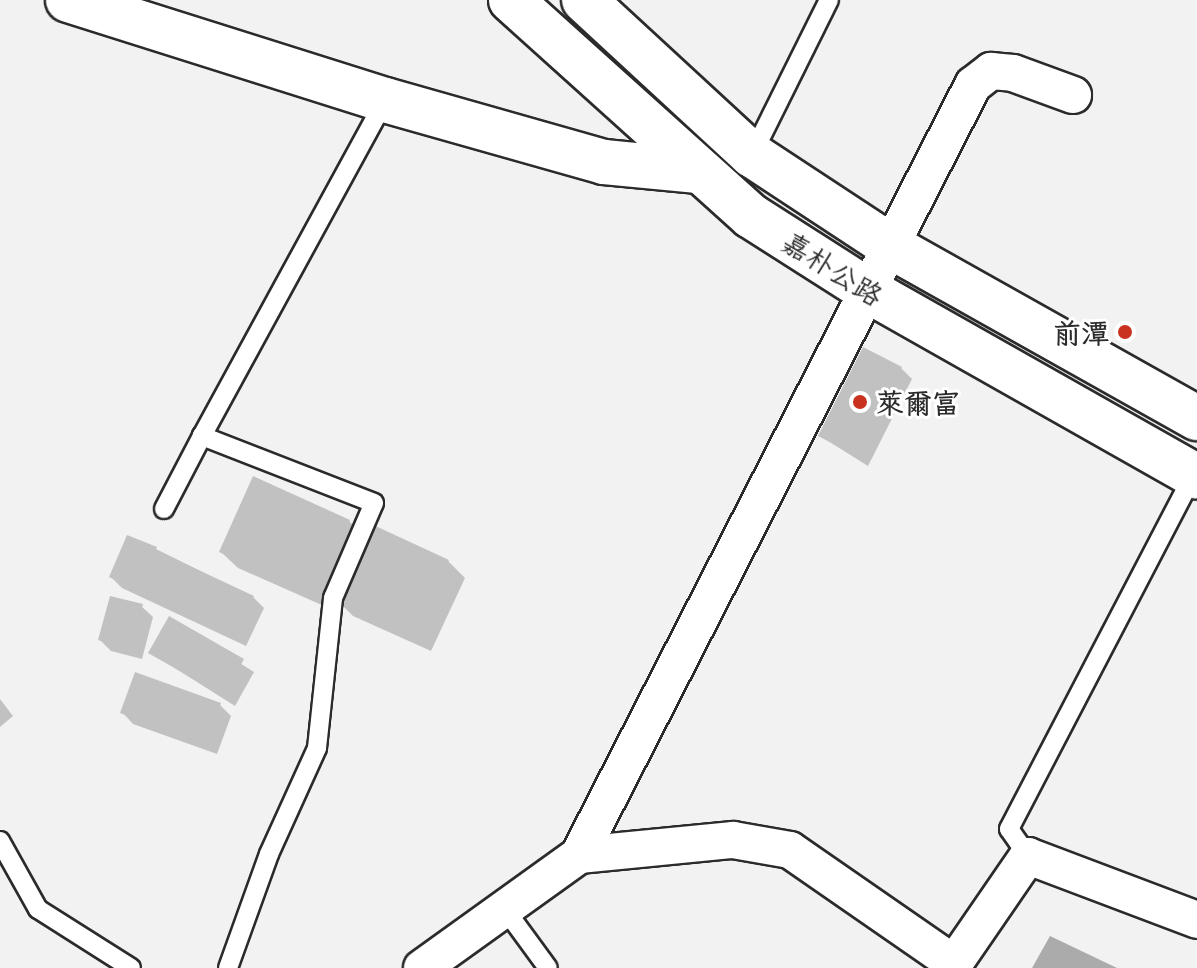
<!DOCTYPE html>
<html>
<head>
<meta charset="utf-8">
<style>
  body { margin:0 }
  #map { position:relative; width:1197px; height:968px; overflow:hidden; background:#f2f2f2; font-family:"Playpen Sans","LXGW WenKai TC",sans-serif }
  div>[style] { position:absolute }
  .water>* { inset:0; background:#ababab }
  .shadow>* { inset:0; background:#0003 }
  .building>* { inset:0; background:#c1c1c1 }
  .roads { filter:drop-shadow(2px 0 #2b2b2b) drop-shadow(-2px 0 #2b2b2b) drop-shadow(0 2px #2b2b2b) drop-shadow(0 -2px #2b2b2b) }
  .service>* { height:18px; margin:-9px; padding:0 9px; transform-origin:9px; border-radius:9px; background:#fff }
  .minor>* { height:36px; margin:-18px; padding:0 18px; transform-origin:18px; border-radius:18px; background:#fff }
  .tertiary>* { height:44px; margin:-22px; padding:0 22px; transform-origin:22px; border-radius:22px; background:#fff }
  .secondary>* { height:44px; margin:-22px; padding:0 22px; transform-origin:22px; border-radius:22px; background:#fff }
  .dots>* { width:22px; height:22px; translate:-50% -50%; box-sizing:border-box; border:4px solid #fff; border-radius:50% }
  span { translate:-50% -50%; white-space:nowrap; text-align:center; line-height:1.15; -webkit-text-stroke:6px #fff; paint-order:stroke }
  .street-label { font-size:28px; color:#2b2b2b }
  .poi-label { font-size:28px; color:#2b2b2b; font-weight:700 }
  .right { translate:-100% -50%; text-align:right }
  .left { translate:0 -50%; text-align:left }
</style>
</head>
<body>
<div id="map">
  <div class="water">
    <div style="clip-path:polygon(1050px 936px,1117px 968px,1032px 968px)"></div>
  </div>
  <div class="shadow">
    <div style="clip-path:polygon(901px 368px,912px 379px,868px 466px,820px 436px)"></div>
    <div style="clip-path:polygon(349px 521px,365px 537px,448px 561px,465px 578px,431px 651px,353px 616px,338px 601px,333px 610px,238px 568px,221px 552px)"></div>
    <div style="clip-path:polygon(156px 549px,253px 597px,264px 608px,246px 646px,122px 588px,111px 577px)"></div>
    <div style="clip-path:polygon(141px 606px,153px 617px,142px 659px,111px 651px,100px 640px)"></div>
    <div style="clip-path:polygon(170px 619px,254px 672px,235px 706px,151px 653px)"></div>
    <div style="clip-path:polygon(0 699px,13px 716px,0 727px)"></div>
    <div style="clip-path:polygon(220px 705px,231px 716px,217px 754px,133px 724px,122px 712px)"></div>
  </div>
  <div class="building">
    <div style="clip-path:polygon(863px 347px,902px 367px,857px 456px,818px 436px)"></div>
    <div style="clip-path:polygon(253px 476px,350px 520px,317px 595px,219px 552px)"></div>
    <div style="clip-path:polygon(369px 523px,449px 560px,415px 636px,334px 600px)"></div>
    <div style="clip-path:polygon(127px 535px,157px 547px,137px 590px,109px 577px)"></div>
    <div style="clip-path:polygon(162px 553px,254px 596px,235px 636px,143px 594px)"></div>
    <div style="clip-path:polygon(110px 596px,143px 604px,131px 649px,98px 640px)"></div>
    <div style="clip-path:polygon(169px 616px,244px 659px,224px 696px,148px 653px)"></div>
    <div style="clip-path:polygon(135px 672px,221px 703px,206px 745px,120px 713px)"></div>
  </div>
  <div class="roads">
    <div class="service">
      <div style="left:752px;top:155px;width:173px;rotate:-63.6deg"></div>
      <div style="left:164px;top:509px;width:82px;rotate:-62.5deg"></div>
      <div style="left:0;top:841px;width:78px;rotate:60.8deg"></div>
      <div style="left:38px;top:909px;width:110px;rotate:32.4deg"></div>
      <div style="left:1028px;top:856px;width:33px;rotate:-125deg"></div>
      <div style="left:1009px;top:829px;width:399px;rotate:-62.5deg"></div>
      <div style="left:507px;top:912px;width:69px;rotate:53.8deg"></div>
      <div style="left:228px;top:968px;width:121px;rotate:-70.2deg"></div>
      <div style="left:269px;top:854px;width:116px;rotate:-65.6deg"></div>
      <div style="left:317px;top:748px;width:151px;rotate:-83.9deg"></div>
      <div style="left:333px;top:598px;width:103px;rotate:-66.7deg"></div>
      <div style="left:374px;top:503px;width:185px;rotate:-158.7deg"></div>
      <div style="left:202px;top:436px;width:383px;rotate:-61.4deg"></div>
    </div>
    <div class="minor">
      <div style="left:579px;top:855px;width:865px;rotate:-62.9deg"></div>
      <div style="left:973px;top:85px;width:23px;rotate:-38deg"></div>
      <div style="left:991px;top:71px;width:22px;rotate:5deg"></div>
      <div style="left:1013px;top:73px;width:64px;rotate:20.1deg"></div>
      <div style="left:422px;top:968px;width:193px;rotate:-35.7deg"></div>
      <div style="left:579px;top:855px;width:155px;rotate:-5.6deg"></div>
      <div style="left:733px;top:840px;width:58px;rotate:10deg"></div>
      <div style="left:790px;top:850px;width:198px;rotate:34.7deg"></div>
      <div style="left:951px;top:968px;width:136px;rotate:-55.5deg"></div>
      <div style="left:1028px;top:856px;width:181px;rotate:20.7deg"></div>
    </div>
    <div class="tertiary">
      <div style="left:68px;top:0;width:332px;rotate:17.5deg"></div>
      <div style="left:385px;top:100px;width:228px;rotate:15.8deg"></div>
      <div style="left:604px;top:162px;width:92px;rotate:5.6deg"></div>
    </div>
    <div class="secondary">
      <div style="left:511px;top:0;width:323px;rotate:42deg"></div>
      <div style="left:751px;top:216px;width:138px;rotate:32.5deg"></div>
      <div style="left:867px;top:290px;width:379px;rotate:29.5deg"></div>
      <div style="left:584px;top:0;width:229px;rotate:42.7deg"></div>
      <div style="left:752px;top:155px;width:168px;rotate:33.3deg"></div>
      <div style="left:892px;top:247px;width:350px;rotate:29.3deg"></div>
    </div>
  </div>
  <div class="dots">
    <div style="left:1125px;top:332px;background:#c8321e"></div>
    <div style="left:860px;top:402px;background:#c8321e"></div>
  </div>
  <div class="street-label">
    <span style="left:833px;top:268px;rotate:32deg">嘉朴公路</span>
  </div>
  <div class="poi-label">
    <span class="right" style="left:1109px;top:332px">前潭</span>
    <span class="left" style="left:876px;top:402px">萊爾富</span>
  </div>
</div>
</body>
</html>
